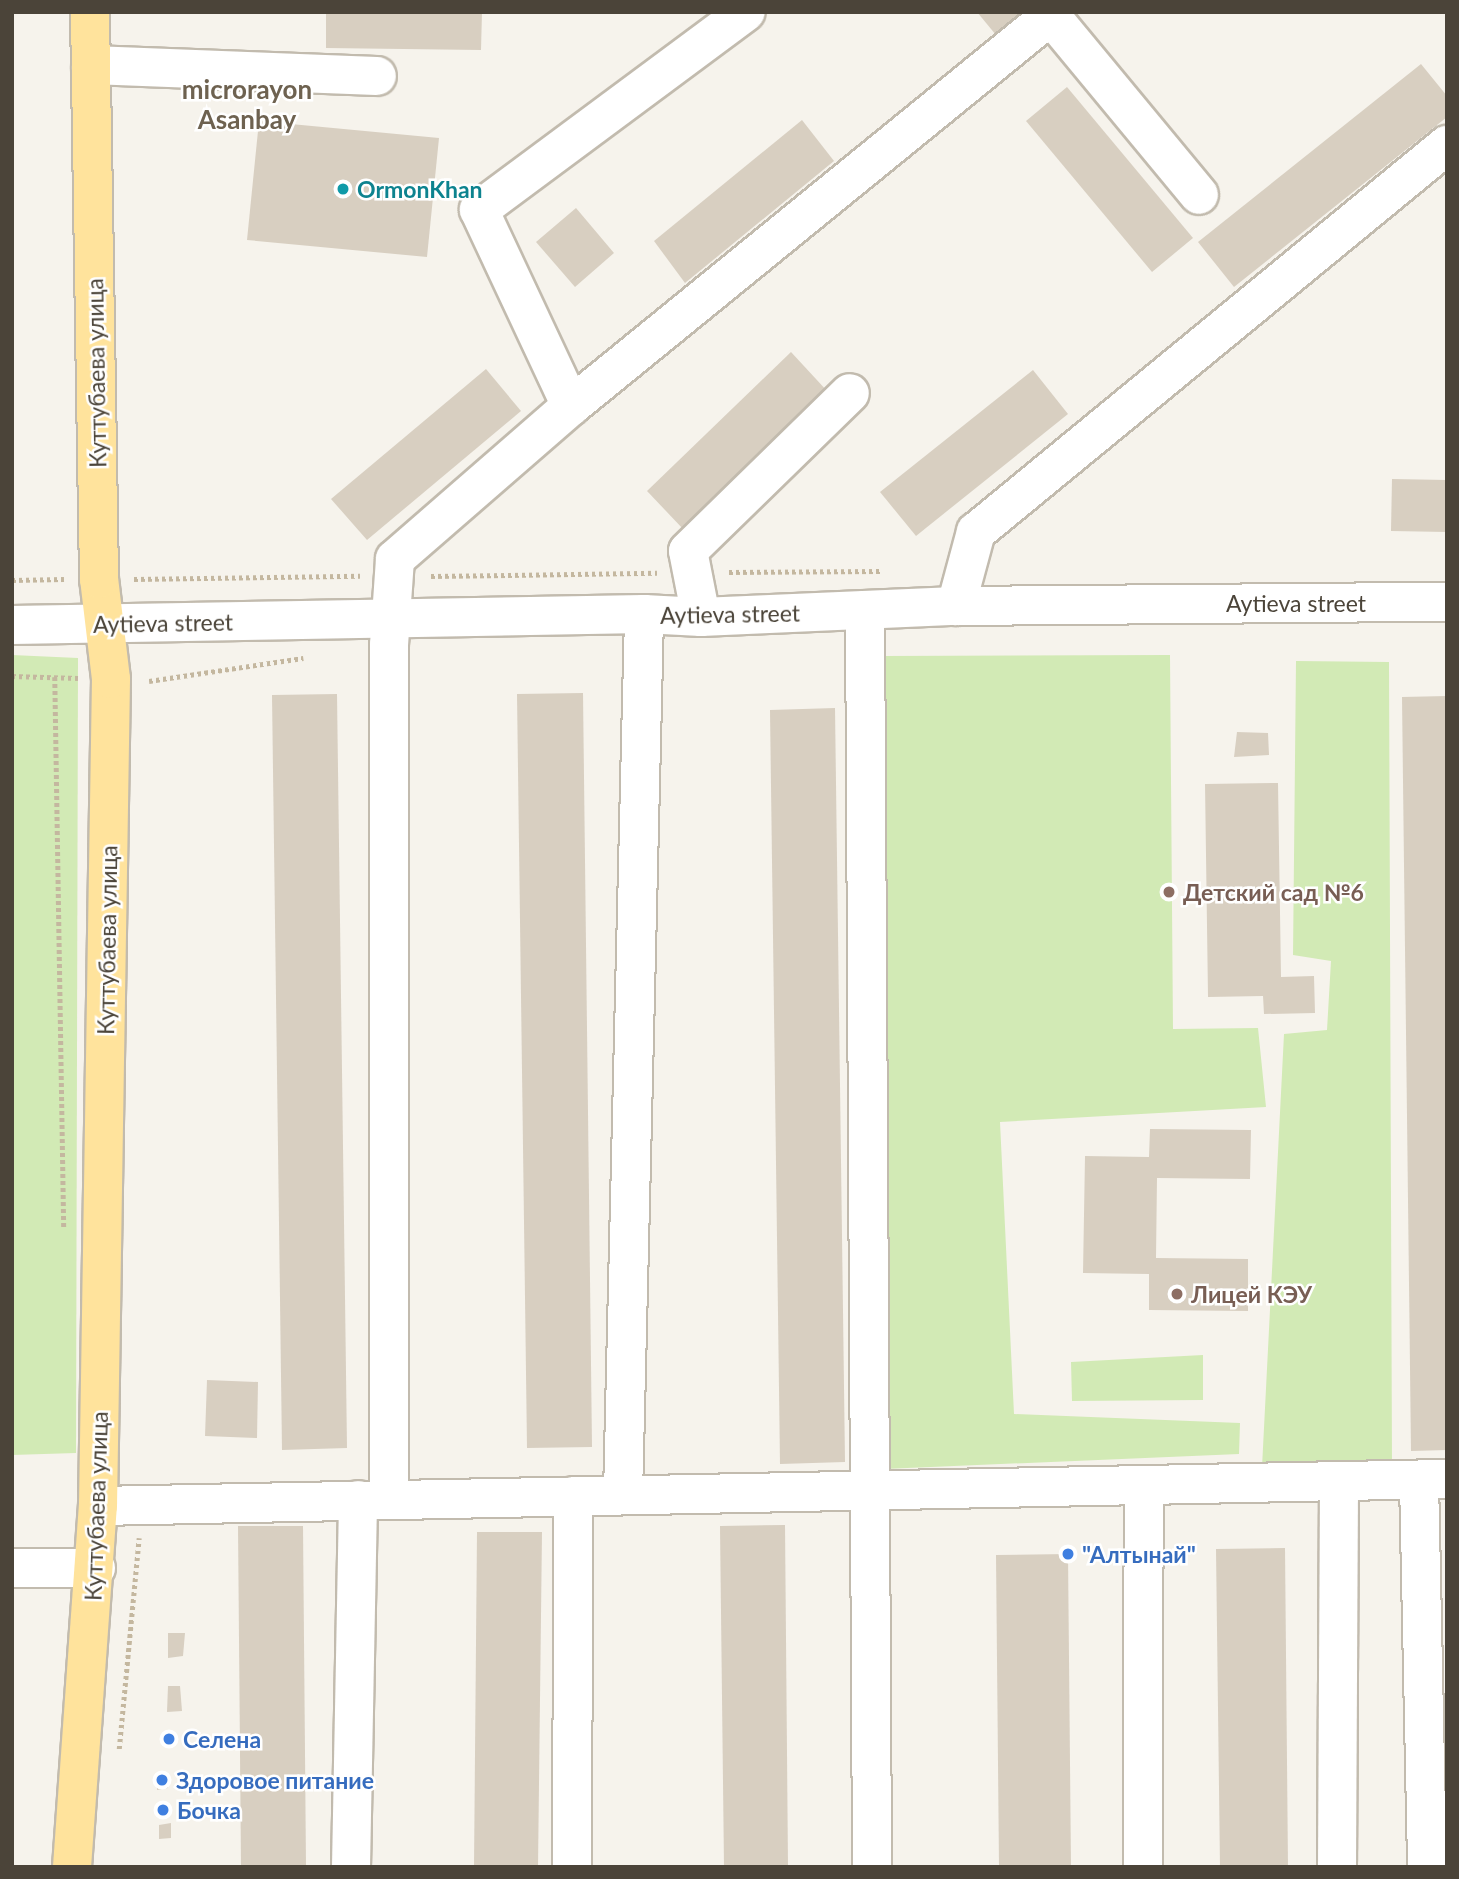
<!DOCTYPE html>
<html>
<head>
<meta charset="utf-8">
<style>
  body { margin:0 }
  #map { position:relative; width:1459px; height:1879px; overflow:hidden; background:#f6f3ec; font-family:Lato,sans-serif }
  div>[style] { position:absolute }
  .green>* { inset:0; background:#d2eab5 }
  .building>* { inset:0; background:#d8cfc1 }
  .path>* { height:4.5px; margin-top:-2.25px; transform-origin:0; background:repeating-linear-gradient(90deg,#c4b79f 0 3.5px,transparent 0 7px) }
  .roads { filter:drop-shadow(2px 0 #c2bbae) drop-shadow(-2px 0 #c2bbae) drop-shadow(0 2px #c2bbae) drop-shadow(0 -2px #c2bbae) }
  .minor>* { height:38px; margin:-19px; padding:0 19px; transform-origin:19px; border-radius:19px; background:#fff }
  .major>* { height:38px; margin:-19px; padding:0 19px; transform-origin:19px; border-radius:19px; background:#ffe39c }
  .dots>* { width:19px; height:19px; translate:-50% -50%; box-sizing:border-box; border:4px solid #fff; border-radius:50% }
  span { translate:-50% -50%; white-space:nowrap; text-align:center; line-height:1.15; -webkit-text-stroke:5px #fff; paint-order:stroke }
  .culture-label { font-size:23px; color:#0d838f; font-weight:700 }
  .left { translate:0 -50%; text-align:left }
  .street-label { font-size:23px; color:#4b4439 }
  .education-label { font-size:23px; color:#785e54; font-weight:700 }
  .shop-label { font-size:23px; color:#366cbe; font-weight:700 }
  .quarter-label { font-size:26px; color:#6e6250; font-weight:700 }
  .frame { position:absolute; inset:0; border:14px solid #4b4439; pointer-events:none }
</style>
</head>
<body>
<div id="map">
  <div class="green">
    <div style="clip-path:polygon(12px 655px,78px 658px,76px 1453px,12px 1455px)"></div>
    <div style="clip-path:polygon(1170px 655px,1173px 1029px,1258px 1028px,1266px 1107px,1000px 1122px,1014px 1414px,1240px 1423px,1239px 1454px,884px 1469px,883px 656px)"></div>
    <div style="clip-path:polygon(1296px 661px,1389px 662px,1392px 1464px,1262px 1467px,1284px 1034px,1327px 1030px,1331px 961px,1293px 955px)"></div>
    <div style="clip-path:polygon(1203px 1355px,1203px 1400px,1072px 1401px,1071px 1362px)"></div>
  </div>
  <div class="building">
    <div style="clip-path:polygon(326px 12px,482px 12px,481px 50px,326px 48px)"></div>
    <div style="clip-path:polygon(977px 12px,1024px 12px,996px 35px)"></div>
    <div style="clip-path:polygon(1421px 64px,1447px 96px,1447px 117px,1234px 287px,1198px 242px)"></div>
    <div style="clip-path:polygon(1067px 87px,1193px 238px,1152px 272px,1026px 121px)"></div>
    <div style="clip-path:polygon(802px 120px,834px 161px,685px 283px,654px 241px)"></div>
    <div style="clip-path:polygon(259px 121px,439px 138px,427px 257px,247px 240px)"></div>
    <div style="clip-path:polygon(576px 208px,614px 253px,575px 287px,536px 242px)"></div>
    <div style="clip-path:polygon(791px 352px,828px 392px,684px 530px,647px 491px)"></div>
    <div style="clip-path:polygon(486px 369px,521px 411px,367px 540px,331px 499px)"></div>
    <div style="clip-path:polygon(1033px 370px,1068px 414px,916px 536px,880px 492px)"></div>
    <div style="clip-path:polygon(1392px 479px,1447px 480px,1447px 532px,1391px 531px)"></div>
    <div style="clip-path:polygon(583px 693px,592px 1447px,527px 1448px,517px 694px)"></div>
    <div style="clip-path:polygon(337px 694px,347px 1448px,282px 1450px,272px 695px)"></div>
    <div style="clip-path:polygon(1447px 696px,1447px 1450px,1411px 1451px,1402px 697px)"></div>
    <div style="clip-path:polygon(835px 708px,845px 1462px,780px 1464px,770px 710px)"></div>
    <div style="clip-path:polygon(1237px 732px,1268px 733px,1269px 755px,1234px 757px)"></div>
    <div style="clip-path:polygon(1278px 783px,1281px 977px,1314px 976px,1315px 1013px,1264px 1014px,1263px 996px,1208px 997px,1205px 784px)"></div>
    <div style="clip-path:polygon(1150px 1129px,1251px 1130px,1250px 1179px,1157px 1178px,1156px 1258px,1248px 1259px,1248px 1311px,1149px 1310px,1149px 1274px,1083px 1273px,1085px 1156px,1149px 1157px)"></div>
    <div style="clip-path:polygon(207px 1380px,258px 1382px,257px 1438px,205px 1436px)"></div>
    <div style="clip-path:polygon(785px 1525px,788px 1867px,724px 1867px,720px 1526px)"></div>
    <div style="clip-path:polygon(238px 1526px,303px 1526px,306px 1867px,241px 1867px)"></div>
    <div style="clip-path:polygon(477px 1532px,542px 1532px,538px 1867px,474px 1867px)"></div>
    <div style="clip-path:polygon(1285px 1548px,1288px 1867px,1220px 1867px,1216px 1549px)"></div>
    <div style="clip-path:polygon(1068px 1554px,1071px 1867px,999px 1867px,996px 1555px)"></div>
    <div style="clip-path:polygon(168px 1633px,185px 1633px,183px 1656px,168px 1658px)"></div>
    <div style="clip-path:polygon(168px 1686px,180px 1686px,182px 1711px,167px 1712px)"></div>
    <div style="clip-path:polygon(167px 1772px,168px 1788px,157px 1790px,157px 1773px)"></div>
    <div style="clip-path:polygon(167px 1804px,169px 1816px,158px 1818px,157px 1805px)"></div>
    <div style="clip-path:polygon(171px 1823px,171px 1838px,159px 1839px,159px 1825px)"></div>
  </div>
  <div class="path">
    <div style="left:729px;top:572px;width:152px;rotate:-0.4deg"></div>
    <div style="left:431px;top:576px;width:226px;rotate:-0.8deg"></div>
    <div style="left:134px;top:579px;width:226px;rotate:-0.8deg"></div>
    <div style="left:12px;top:580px;width:52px;rotate:-1.1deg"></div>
    <div style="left:12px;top:676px;width:66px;rotate:1.7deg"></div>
    <div style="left:55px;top:677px;width:552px;rotate:89.07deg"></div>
    <div style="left:149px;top:681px;width:156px;rotate:-8.5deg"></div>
    <div style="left:119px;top:1749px;width:212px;rotate:-84.6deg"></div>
  </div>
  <div class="roads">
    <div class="minor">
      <div style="left:1051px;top:16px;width:232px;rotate:50.4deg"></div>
      <div style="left:91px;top:65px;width:286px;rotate:2.2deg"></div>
      <div style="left:571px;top:406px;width:217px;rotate:-115.1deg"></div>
      <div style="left:479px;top:210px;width:332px;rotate:-36.6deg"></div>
      <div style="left:956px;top:606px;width:77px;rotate:-74.9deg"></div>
      <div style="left:976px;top:532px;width:610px;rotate:-39.41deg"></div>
      <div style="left:865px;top:610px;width:1257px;rotate:89.68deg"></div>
      <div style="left:701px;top:617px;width:67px;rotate:-101.1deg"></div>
      <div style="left:688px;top:551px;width:226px;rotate:-44.3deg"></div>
      <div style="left:12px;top:625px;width:632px;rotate:-1deg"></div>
      <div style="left:644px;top:614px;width:57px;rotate:3deg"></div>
      <div style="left:701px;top:617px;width:255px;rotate:-2.5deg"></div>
      <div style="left:956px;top:606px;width:491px;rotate:-0.5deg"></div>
      <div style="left:1419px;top:1480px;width:387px;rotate:88.8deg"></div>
      <div style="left:623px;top:1495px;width:881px;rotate:-88.63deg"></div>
      <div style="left:389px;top:1500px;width:855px;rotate:-90deg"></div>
      <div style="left:389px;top:645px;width:86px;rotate:-86deg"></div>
      <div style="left:395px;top:559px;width:233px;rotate:-41deg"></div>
      <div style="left:571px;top:406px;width:624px;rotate:-39.15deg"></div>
      <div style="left:98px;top:1506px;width:1349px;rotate:-1.15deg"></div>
      <div style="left:12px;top:1568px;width:84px"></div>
      <div style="left:351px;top:1867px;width:367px;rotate:-88.9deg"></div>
      <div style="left:572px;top:1867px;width:371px;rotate:-89.8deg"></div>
      <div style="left:1143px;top:1867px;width:382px;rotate:-89.9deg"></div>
      <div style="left:1337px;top:1867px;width:386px;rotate:-89.7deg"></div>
    </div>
    <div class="major">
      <div style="left:72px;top:1867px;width:362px;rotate:-85.9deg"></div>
      <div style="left:98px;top:1506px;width:827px;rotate:-89.1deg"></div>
      <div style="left:111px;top:679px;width:101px;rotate:-96.8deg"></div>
      <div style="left:99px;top:579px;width:567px;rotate:-90.91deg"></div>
    </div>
  </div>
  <div class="dots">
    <div style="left:343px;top:189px;background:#0f9aa8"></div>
    <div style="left:1169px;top:892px;background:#8d6e63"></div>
    <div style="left:1177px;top:1294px;background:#8d6e63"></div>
    <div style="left:1068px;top:1554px;background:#3f7fe0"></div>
    <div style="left:169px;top:1739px;background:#3f7fe0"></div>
    <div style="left:162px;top:1780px;background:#3f7fe0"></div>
    <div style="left:163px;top:1810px;background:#3f7fe0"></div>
  </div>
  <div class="culture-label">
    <span class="left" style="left:357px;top:189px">OrmonKhan</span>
  </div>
  <div class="street-label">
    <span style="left:96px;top:373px;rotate:-91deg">Куттубаева улица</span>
    <span style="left:1296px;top:603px">Aytieva street</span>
    <span style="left:730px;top:614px;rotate:-1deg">Aytieva street</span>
    <span style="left:163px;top:623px;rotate:-1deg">Aytieva street</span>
    <span style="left:107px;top:940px;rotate:-89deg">Куттубаева улица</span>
    <span style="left:96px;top:1506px;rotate:-88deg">Куттубаева улица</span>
  </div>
  <div class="education-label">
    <span class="left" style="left:1183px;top:892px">Детский сад №6</span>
    <span class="left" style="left:1191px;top:1294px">Лицей КЭУ</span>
  </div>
  <div class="shop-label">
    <span class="left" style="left:1082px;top:1554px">"Алтынай"</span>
    <span class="left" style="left:183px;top:1739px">Селена</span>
    <span class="left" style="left:176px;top:1780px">Здоровое питание</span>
    <span class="left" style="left:177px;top:1810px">Бочка</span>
  </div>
  <div class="quarter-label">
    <span style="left:247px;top:105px">microrayon<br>Asanbay</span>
  </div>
  <div class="frame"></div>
</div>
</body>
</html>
